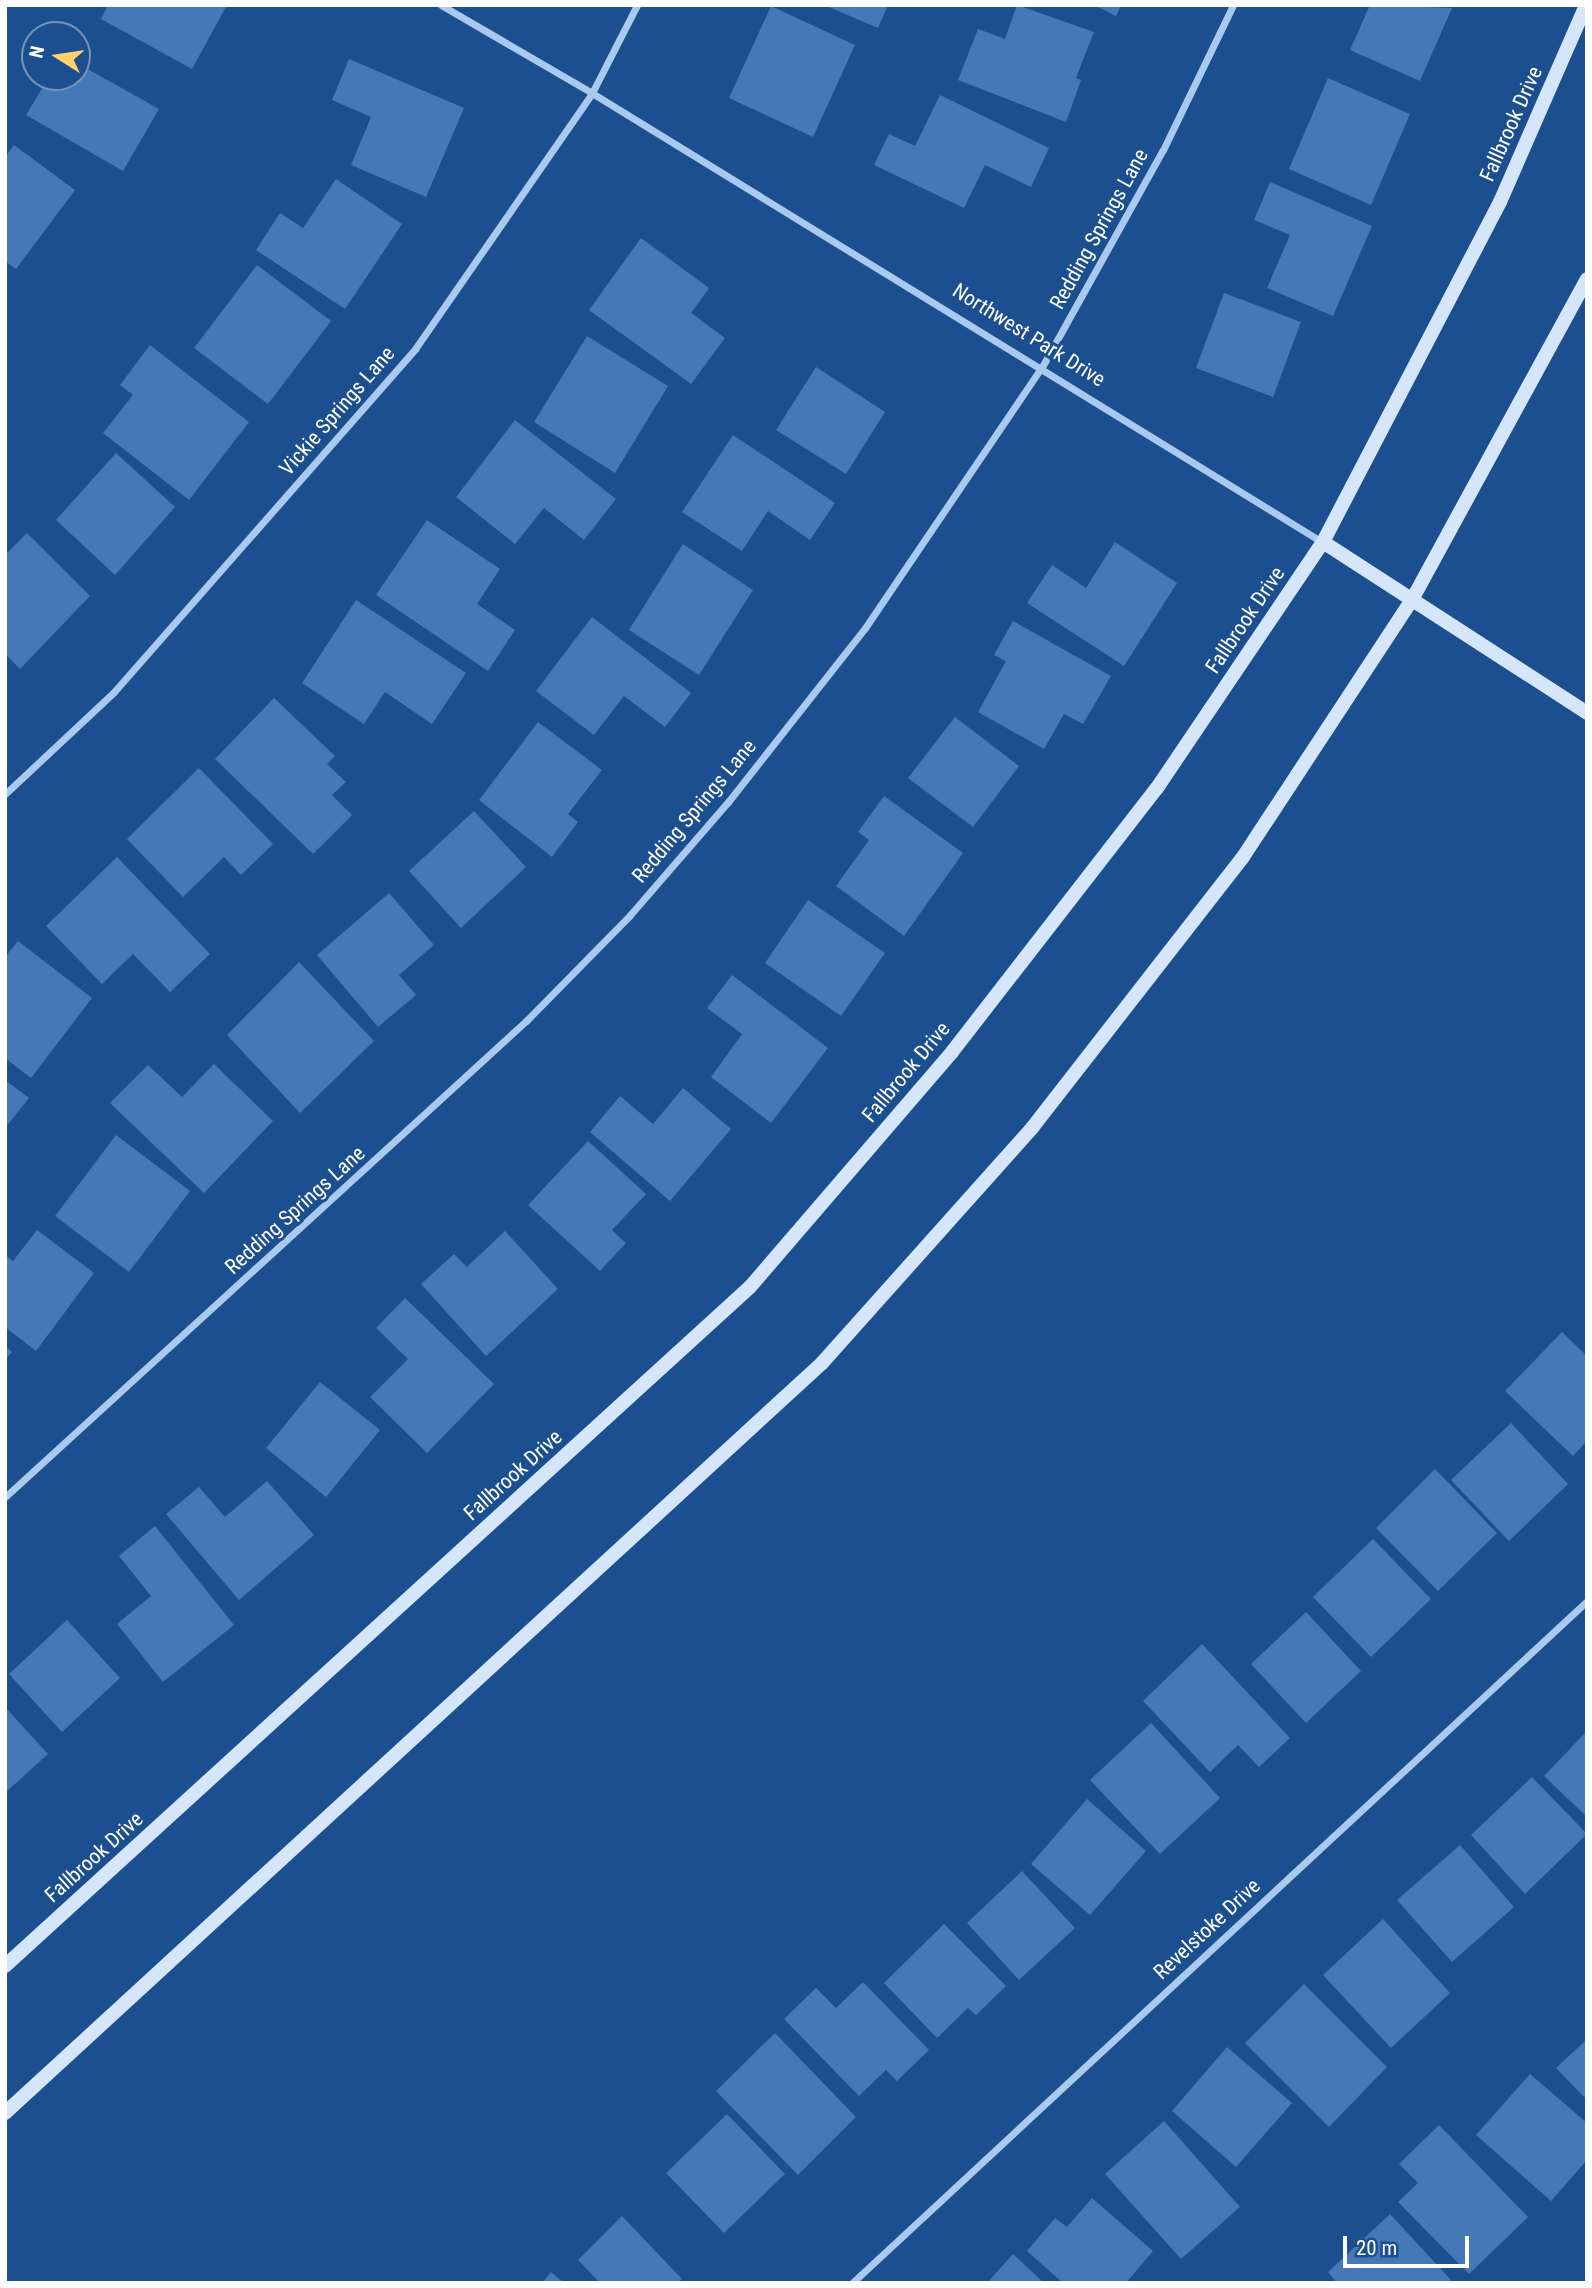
<!DOCTYPE html>
<html>
<head>
<meta charset="utf-8">
<style>
  body { margin:0 }
  #map { position:relative; width:1592px; height:2288px; overflow:hidden; background:#1b4f8f; font-family:"Roboto Condensed",sans-serif }
  div>[style] { position:absolute }
  .building>* { inset:0; background:#4478b7 }
  .street>* { height:7px; margin:-3.5px; padding:0 3.5px; transform-origin:3.5px; border-radius:3.5px; background:#a9c9ee }
  .secondary>* { height:14px; margin:-7px; padding:0 7px; transform-origin:7px; border-radius:7px; background:#d6e6fa }
  span { translate:-50% -50%; white-space:nowrap; text-align:center; line-height:1.15; -webkit-text-stroke:6px #1b4f8f; paint-order:stroke }
  .street-label { font-size:21px; color:#fff }
  .frame { position:absolute; inset:0; border:7px solid #fff; pointer-events:none }
  .north { position:absolute; left:21px; top:21px; width:70px; height:70px; box-sizing:border-box; background:#1b4f8f; border:2px solid #7695bc; border-radius:50%; rotate:282deg; font-size:19px; font-weight:700; line-height:28px; text-align:center; color:#fff }
  .north::after { content:''; display:block; margin:auto; width:24px; height:32px; background:#ffd166; clip-path:polygon(50% 0,100% 100%,50% 72%,0 100%) }
  .scale { position:absolute; left:1343px; top:2236px; width:126px; height:32px; box-sizing:border-box; border:4px solid #fff; border-top:0; padding-left:9px; font-size:21px; line-height:24px; white-space:nowrap; color:#fff; -webkit-text-stroke:5px #1b4f8f; paint-order:stroke }
</style>
</head>
<body>
<div id="map">
  <div class="building">
    <div style="clip-path:polygon(108px 5px,227px 5px,192px 69px,101px 19px)"></div>
    <div style="clip-path:polygon(824px 5px,888px 5px,878px 28px)"></div>
    <div style="clip-path:polygon(1017px 5px,1094px 32px,1076px 78px,1081px 80px,1066px 122px,958px 80px,978px 29px,1005px 39px)"></div>
    <div style="clip-path:polygon(1094px 5px,1121px 5px,1116px 16px)"></div>
    <div style="clip-path:polygon(1370px 5px,1452px 8px,1420px 81px,1350px 50px)"></div>
    <div style="clip-path:polygon(771px 6px,855px 45px,813px 137px,729px 98px)"></div>
    <div style="clip-path:polygon(349px 59px,464px 108px,426px 197px,351px 165px,371px 117px,332px 100px)"></div>
    <div style="clip-path:polygon(77px 63px,159px 109px,123px 171px,26px 115px,49px 77px,77px 77px)"></div>
    <div style="clip-path:polygon(1328px 78px,1410px 114px,1371px 205px,1289px 169px)"></div>
    <div style="clip-path:polygon(940px 95px,1049px 148px,1031px 187px,985px 165px,964px 208px,874px 165px,889px 134px,915px 146px)"></div>
    <div style="clip-path:polygon(14px 145px,75px 190px,16px 269px,5px 261px,5px 157px)"></div>
    <div style="clip-path:polygon(336px 179px,402px 224px,345px 309px,256px 250px,280px 213px,303px 228px)"></div>
    <div style="clip-path:polygon(1270px 182px,1372px 226px,1333px 316px,1267px 288px,1290px 235px,1254px 220px)"></div>
    <div style="clip-path:polygon(641px 238px,709px 288px,691px 313px,725px 338px,691px 384px,589px 310px)"></div>
    <div style="clip-path:polygon(257px 265px,331px 321px,268px 404px,194px 348px)"></div>
    <div style="clip-path:polygon(1224px 293px,1301px 322px,1273px 397px,1196px 368px)"></div>
    <div style="clip-path:polygon(587px 336px,668px 386px,615px 473px,534px 422px)"></div>
    <div style="clip-path:polygon(150px 345px,249px 422px,189px 500px,103px 433px,133px 395px,120px 385px)"></div>
    <div style="clip-path:polygon(816px 367px,885px 412px,846px 474px,776px 430px)"></div>
    <div style="clip-path:polygon(515px 420px,616px 499px,584px 540px,544px 508px,515px 544px,456px 497px)"></div>
    <div style="clip-path:polygon(733px 435px,835px 503px,810px 540px,768px 511px,742px 551px,682px 512px)"></div>
    <div style="clip-path:polygon(116px 453px,175px 507px,115px 575px,56px 520px)"></div>
    <div style="clip-path:polygon(427px 520px,500px 569px,477px 604px,515px 630px,488px 671px,376px 595px)"></div>
    <div style="clip-path:polygon(27px 533px,90px 596px,20px 669px,5px 654px,5px 555px)"></div>
    <div style="clip-path:polygon(1115px 542px,1177px 583px,1124px 666px,1027px 603px,1052px 565px,1086px 588px)"></div>
    <div style="clip-path:polygon(683px 544px,753px 590px,699px 675px,629px 630px)"></div>
    <div style="clip-path:polygon(356px 600px,466px 673px,432px 724px,385px 692px,364px 724px,302px 683px)"></div>
    <div style="clip-path:polygon(592px 617px,691px 693px,665px 727px,624px 696px,594px 735px,536px 691px)"></div>
    <div style="clip-path:polygon(1013px 621px,1111px 676px,1083px 724px,1064px 714px,1044px 749px,978px 712px,1006px 661px,994px 655px)"></div>
    <div style="clip-path:polygon(274px 698px,335px 756px,327px 764px,346px 782px,332px 795px,352px 815px,313px 854px,215px 759px)"></div>
    <div style="clip-path:polygon(955px 717px,1019px 766px,973px 827px,908px 778px)"></div>
    <div style="clip-path:polygon(538px 722px,602px 770px,568px 814px,578px 822px,552px 857px,479px 800px)"></div>
    <div style="clip-path:polygon(199px 768px,273px 844px,241px 875px,224px 857px,183px 897px,127px 839px)"></div>
    <div style="clip-path:polygon(884px 796px,963px 853px,904px 936px,836px 886px,869px 840px,858px 832px)"></div>
    <div style="clip-path:polygon(474px 811px,526px 867px,461px 928px,409px 871px)"></div>
    <div style="clip-path:polygon(117px 857px,210px 954px,170px 992px,133px 954px,102px 984px,46px 926px)"></div>
    <div style="clip-path:polygon(389px 893px,434px 945px,399px 975px,416px 995px,378px 1027px,317px 955px)"></div>
    <div style="clip-path:polygon(808px 900px,885px 953px,841px 1016px,765px 963px)"></div>
    <div style="clip-path:polygon(18px 941px,92px 998px,31px 1078px,5px 1058px,5px 957px)"></div>
    <div style="clip-path:polygon(299px 962px,374px 1041px,300px 1113px,227px 1035px)"></div>
    <div style="clip-path:polygon(732px 975px,828px 1048px,771px 1123px,711px 1077px,742px 1034px,707px 1008px)"></div>
    <div style="clip-path:polygon(214px 1064px,273px 1121px,204px 1193px,110px 1103px,148px 1065px,182px 1097px)"></div>
    <div style="clip-path:polygon(5px 1080px,29px 1098px,5px 1128px)"></div>
    <div style="clip-path:polygon(683px 1088px,731px 1129px,670px 1201px,590px 1132px,620px 1096px,653px 1124px)"></div>
    <div style="clip-path:polygon(116px 1135px,190px 1191px,129px 1272px,55px 1216px)"></div>
    <div style="clip-path:polygon(588px 1141px,646px 1194px,612px 1230px,626px 1243px,600px 1271px,528px 1205px)"></div>
    <div style="clip-path:polygon(37px 1230px,94px 1273px,36px 1351px,5px 1327px,5px 1255px,13px 1261px)"></div>
    <div style="clip-path:polygon(505px 1231px,558px 1289px,486px 1356px,421px 1284px,454px 1254px,467px 1267px)"></div>
    <div style="clip-path:polygon(405px 1298px,494px 1384px,427px 1453px,370px 1397px,408px 1359px,376px 1328px)"></div>
    <div style="clip-path:polygon(1562px 1332px,1587px 1356px,1587px 1441px,1573px 1456px,1505px 1391px)"></div>
    <div style="clip-path:polygon(5px 1346px,12px 1352px,5px 1360px)"></div>
    <div style="clip-path:polygon(320px 1382px,380px 1430px,326px 1497px,266px 1448px)"></div>
    <div style="clip-path:polygon(1511px 1423px,1568px 1484px,1509px 1541px,1451px 1480px)"></div>
    <div style="clip-path:polygon(1435px 1469px,1497px 1533px,1438px 1591px,1376px 1528px)"></div>
    <div style="clip-path:polygon(267px 1481px,314px 1535px,239px 1600px,166px 1514px,199px 1487px,225px 1517px)"></div>
    <div style="clip-path:polygon(155px 1526px,234px 1625px,163px 1682px,117px 1624px,151px 1596px,119px 1556px)"></div>
    <div style="clip-path:polygon(1373px 1539px,1431px 1599px,1371px 1657px,1313px 1597px)"></div>
    <div style="clip-path:polygon(1306px 1612px,1361px 1671px,1306px 1723px,1251px 1664px)"></div>
    <div style="clip-path:polygon(67px 1620px,120px 1678px,62px 1732px,9px 1674px)"></div>
    <div style="clip-path:polygon(1202px 1644px,1290px 1738px,1259px 1767px,1238px 1745px,1210px 1772px,1143px 1701px)"></div>
    <div style="clip-path:polygon(5px 1707px,48px 1754px,5px 1793px)"></div>
    <div style="clip-path:polygon(1151px 1723px,1220px 1798px,1160px 1854px,1090px 1780px)"></div>
    <div style="clip-path:polygon(1587px 1731px,1587px 1817px,1544px 1776px)"></div>
    <div style="clip-path:polygon(1532px 1777px,1587px 1834px,1525px 1894px,1471px 1835px)"></div>
    <div style="clip-path:polygon(1087px 1799px,1146px 1851px,1090px 1915px,1031px 1864px)"></div>
    <div style="clip-path:polygon(1460px 1845px,1514px 1907px,1452px 1962px,1397px 1900px)"></div>
    <div style="clip-path:polygon(1022px 1871px,1075px 1928px,1019px 1980px,967px 1923px)"></div>
    <div style="clip-path:polygon(1383px 1919px,1450px 1993px,1391px 2048px,1323px 1975px)"></div>
    <div style="clip-path:polygon(944px 1924px,1006px 1986px,976px 2015px,968px 2008px,937px 2038px,884px 1983px)"></div>
    <div style="clip-path:polygon(863px 1982px,929px 2050px,897px 2081px,886px 2070px,859px 2096px,784px 2019px,816px 1988px,836px 2008px)"></div>
    <div style="clip-path:polygon(1304px 1984px,1387px 2067px,1329px 2127px,1245px 2043px)"></div>
    <div style="clip-path:polygon(775px 2033px,856px 2117px,798px 2175px,716px 2091px)"></div>
    <div style="clip-path:polygon(1587px 2039px,1587px 2100px,1556px 2068px)"></div>
    <div style="clip-path:polygon(1227px 2047px,1292px 2103px,1236px 2167px,1172px 2111px)"></div>
    <div style="clip-path:polygon(1530px 2074px,1587px 2123px,1587px 2160px,1551px 2201px,1476px 2135px)"></div>
    <div style="clip-path:polygon(727px 2114px,785px 2174px,724px 2233px,666px 2173px)"></div>
    <div style="clip-path:polygon(1164px 2121px,1240px 2207px,1181px 2259px,1105px 2174px)"></div>
    <div style="clip-path:polygon(1439px 2125px,1528px 2217px,1469px 2274px,1398px 2202px,1418px 2183px,1399px 2164px)"></div>
    <div style="clip-path:polygon(1092px 2198px,1153px 2251px,1126px 2283px,1063px 2283px,1027px 2251px,1055px 2218px,1067px 2227px)"></div>
    <div style="clip-path:polygon(1390px 2214px,1451px 2280px,1448px 2283px,1337px 2283px,1328px 2272px)"></div>
    <div style="clip-path:polygon(622px 2216px,682px 2279px,678px 2283px,600px 2283px,578px 2260px)"></div>
    <div style="clip-path:polygon(1013px 2254px,1044px 2283px,987px 2283px)"></div>
    <div style="clip-path:polygon(551px 2272px,564px 2283px,542px 2283px)"></div>
  </div>
  <div class="street">
    <div style="left:441px;top:5px;width:175px;rotate:30.2deg"></div>
    <div style="left:592px;top:93px;width:857px;rotate:31.59deg"></div>
    <div style="left:5px;top:794px;width:148px;rotate:-43.1deg"></div>
    <div style="left:113px;top:693px;width:458px;rotate:-48.7deg"></div>
    <div style="left:415px;top:349px;width:311px;rotate:-55.3deg"></div>
    <div style="left:592px;top:93px;width:99px;rotate:-62.9deg"></div>
    <div style="left:5px;top:1497px;width:706px;rotate:-42.42deg"></div>
    <div style="left:526px;top:1021px;width:148px;rotate:-45.5deg"></div>
    <div style="left:630px;top:915px;width:150px;rotate:-49.1deg"></div>
    <div style="left:728px;top:802px;width:221px;rotate:-51.8deg"></div>
    <div style="left:865px;top:628px;width:315px;rotate:-55.9deg"></div>
    <div style="left:1042px;top:367px;width:248px;rotate:-60.9deg"></div>
    <div style="left:1163px;top:150px;width:161px;rotate:-64.2deg"></div>
    <div style="left:852px;top:2283px;width:1003px;rotate:-42.86deg"></div>
  </div>
  <div class="secondary">
    <div style="left:1323px;top:542px;width:315px;rotate:32.9deg"></div>
    <div style="left:5px;top:1966px;width:1008px;rotate:-42.35deg"></div>
    <div style="left:750px;top:1287px;width:310px;rotate:-49.3deg"></div>
    <div style="left:952px;top:1052px;width:334px;rotate:-52.2deg"></div>
    <div style="left:1157px;top:788px;width:297px;rotate:-56deg"></div>
    <div style="left:1323px;top:542px;width:383px;rotate:-62.5deg"></div>
    <div style="left:1500px;top:202px;width:215px;rotate:-66.4deg"></div>
    <div style="left:5px;top:2113px;width:1109px;rotate:-42.55deg"></div>
    <div style="left:822px;top:1363px;width:315px;rotate:-48.2deg"></div>
    <div style="left:1032px;top:1128px;width:343px;rotate:-52.1deg"></div>
    <div style="left:1243px;top:857px;width:310px;rotate:-56.7deg"></div>
    <div style="left:1413px;top:598px;width:363px;rotate:-61.4deg"></div>
  </div>
  <div class="street-label">
    <span style="left:1511px;top:124px;rotate:-66deg">Fallbrook Drive</span>
    <span style="left:1099px;top:229px;rotate:-61deg">Redding Springs Lane</span>
    <span style="left:1029px;top:335px;rotate:32deg">Northwest Park Drive</span>
    <span style="left:337px;top:411px;rotate:-49deg">Vickie Springs Lane</span>
    <span style="left:1245px;top:620px;rotate:-56deg">Fallbrook Drive</span>
    <span style="left:694px;top:811px;rotate:-50deg">Redding Springs Lane</span>
    <span style="left:906px;top:1072px;rotate:-50deg">Fallbrook Drive</span>
    <span style="left:295px;top:1210px;rotate:-42deg">Redding Springs Lane</span>
    <span style="left:513px;top:1475px;rotate:-42deg">Fallbrook Drive</span>
    <span style="left:94px;top:1857px;rotate:-42deg">Fallbrook Drive</span>
    <span style="left:1207px;top:1929px;rotate:-43deg">Revelstoke Drive</span>
  </div>
  <div class="frame"></div>
  <div class="north">N</div>
  <div class="scale">20 m</div>
</div>
</body>
</html>
